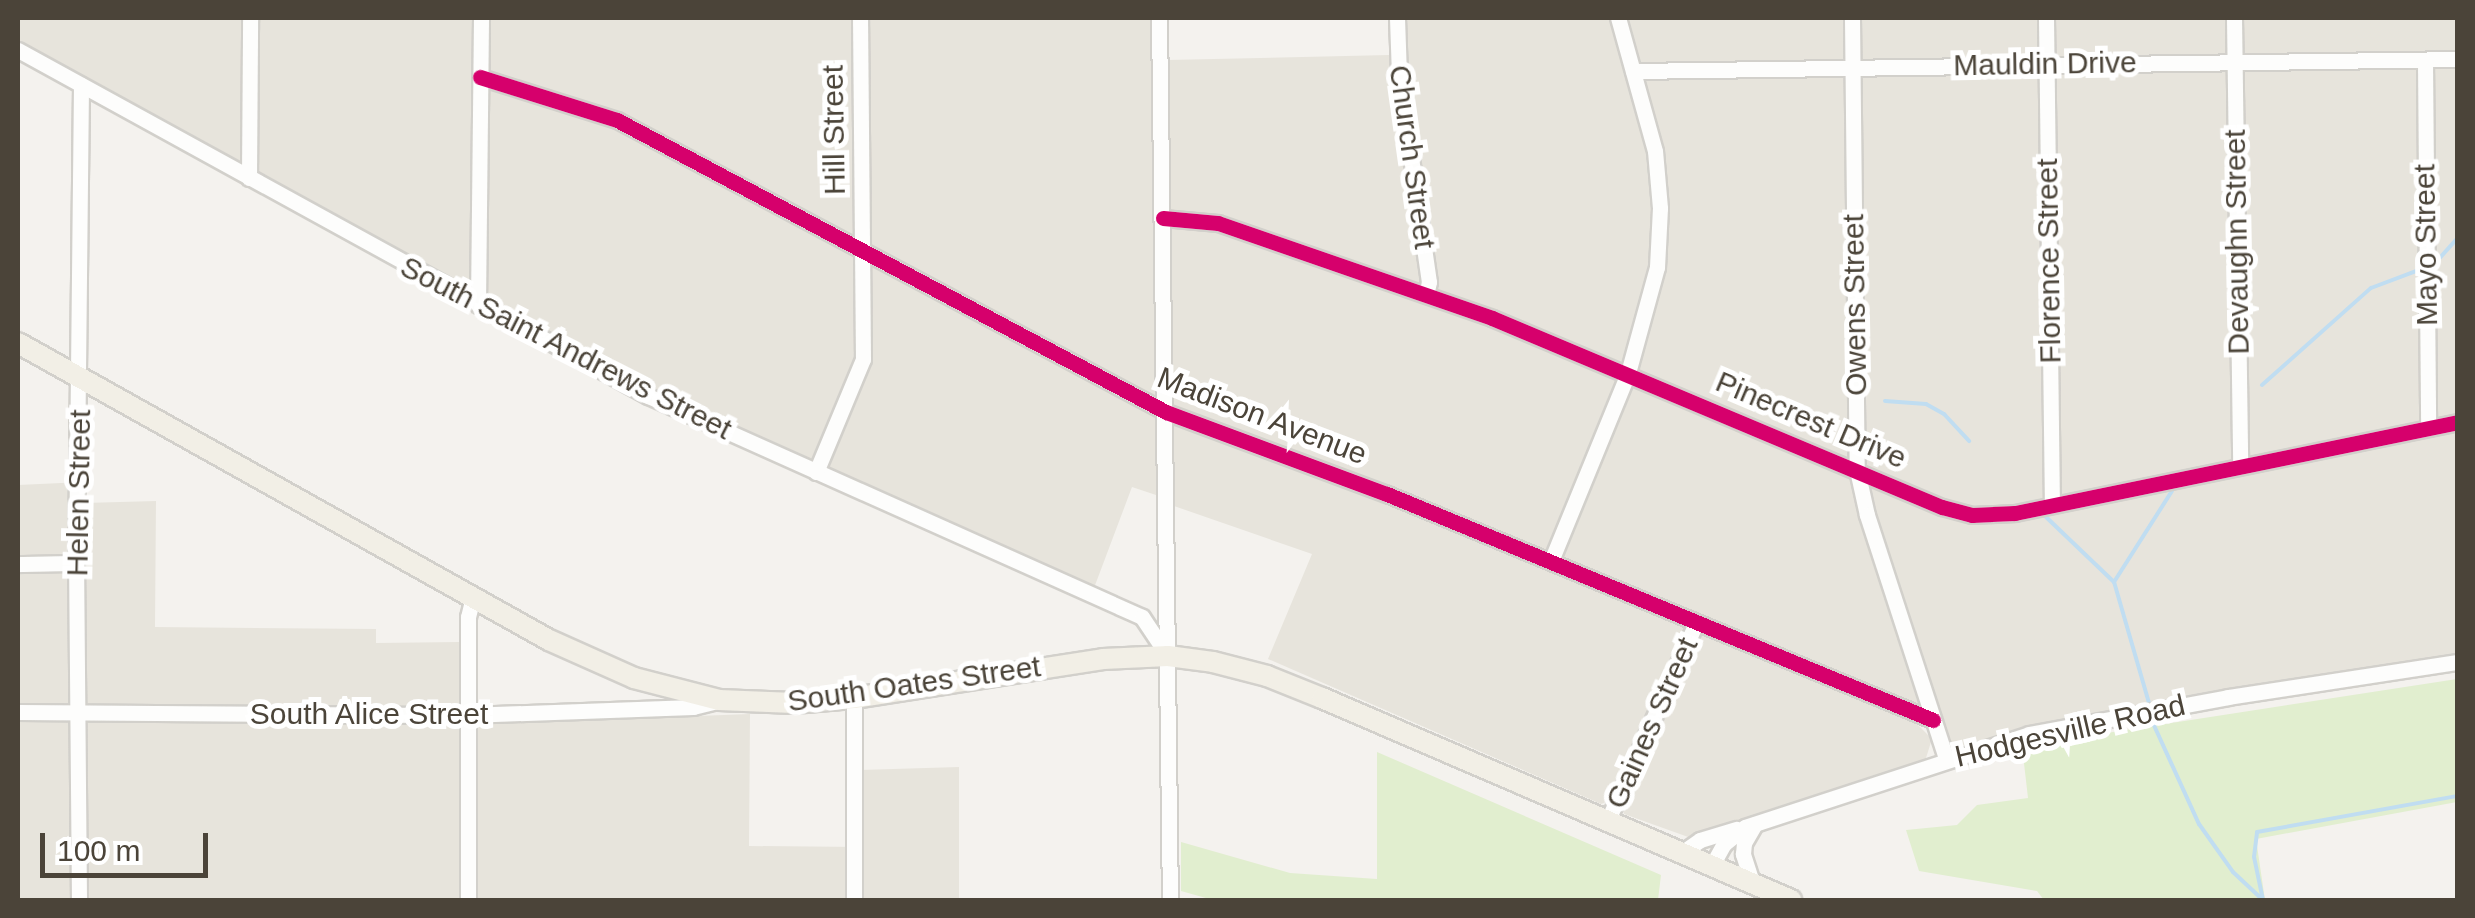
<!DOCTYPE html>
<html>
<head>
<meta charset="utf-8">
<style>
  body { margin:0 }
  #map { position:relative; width:2475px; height:918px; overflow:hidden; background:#f4f2ee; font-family:Arial,sans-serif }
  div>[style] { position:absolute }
  .residential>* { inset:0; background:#e7e4dc }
  .green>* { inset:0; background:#e1eecf }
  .stream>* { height:4px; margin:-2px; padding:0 2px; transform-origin:2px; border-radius:2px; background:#c0ddf1 }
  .roads { filter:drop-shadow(2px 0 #d2d0cb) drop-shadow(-2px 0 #d2d0cb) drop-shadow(0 2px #d2d0cb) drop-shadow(0 -2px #d2d0cb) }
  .minor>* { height:15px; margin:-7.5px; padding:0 7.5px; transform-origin:7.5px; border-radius:7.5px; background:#fdfdfc }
  .major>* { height:20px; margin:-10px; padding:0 10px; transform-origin:10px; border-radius:10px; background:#f2efe6 }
  .cycleway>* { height:15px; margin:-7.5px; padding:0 7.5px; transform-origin:7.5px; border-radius:7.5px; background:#d6006c }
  span { translate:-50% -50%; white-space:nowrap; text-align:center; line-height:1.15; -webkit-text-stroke:10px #fff; paint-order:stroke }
  .street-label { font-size:30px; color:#4b4439 }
  .frame { position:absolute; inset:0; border:20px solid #4b4439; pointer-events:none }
  .scale { position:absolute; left:40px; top:833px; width:168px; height:45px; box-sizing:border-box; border:5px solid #4b4439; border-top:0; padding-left:12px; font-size:30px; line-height:35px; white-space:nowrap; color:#4b4439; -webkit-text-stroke:8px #fff; paint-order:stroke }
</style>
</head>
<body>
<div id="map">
  <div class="residential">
    <div style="clip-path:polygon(18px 18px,1152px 18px,1159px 496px,1132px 487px,1094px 588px,710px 417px,493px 306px,18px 42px)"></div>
    <div style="clip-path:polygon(1390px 18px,2457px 18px,2457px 658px,1968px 746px,1952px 743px,1946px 736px,1934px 700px,1902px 707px,1692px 614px,1609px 801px,1601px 804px,1268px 659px,1312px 554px,1174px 506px,1167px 60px,1389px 55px)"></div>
    <div style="clip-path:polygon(83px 482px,84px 503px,156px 501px,155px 627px,376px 629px,376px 643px,459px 642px,459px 725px,750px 714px,749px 846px,860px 847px,860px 770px,959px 767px,959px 900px,18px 900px,18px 485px)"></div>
    <div style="clip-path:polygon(1700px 632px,1916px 723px,1932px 739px,1925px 761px,1691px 838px,1624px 814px,1622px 805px)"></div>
  </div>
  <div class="green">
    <div style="clip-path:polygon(2457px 679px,2457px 802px,2256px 839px,2265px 900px,2044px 900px,2037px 891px,1919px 871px,1906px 830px,1957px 825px,1977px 805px,2028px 798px,2022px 746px)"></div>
    <div style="clip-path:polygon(1377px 752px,1661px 875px,1658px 900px,1213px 900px,1181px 891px,1181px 842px,1290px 873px,1377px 879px)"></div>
  </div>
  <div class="stream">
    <div style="left:2437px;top:261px;width:31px;rotate:-48deg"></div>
    <div style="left:2262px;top:385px;width:146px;rotate:-41.7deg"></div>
    <div style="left:2371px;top:288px;width:48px;rotate:-20.7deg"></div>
    <div style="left:1885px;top:401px;width:41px;rotate:4.2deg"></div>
    <div style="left:1926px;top:404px;width:21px;rotate:29deg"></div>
    <div style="left:1944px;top:414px;width:37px;rotate:47deg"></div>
    <div style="left:2046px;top:517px;width:94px;rotate:43.7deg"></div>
    <div style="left:2149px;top:703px;width:126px;rotate:-106.1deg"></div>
    <div style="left:2114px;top:582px;width:108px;rotate:-57.5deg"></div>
    <div style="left:2152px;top:721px;width:113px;rotate:65.5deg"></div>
    <div style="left:2199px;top:824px;width:59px;rotate:54.7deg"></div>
    <div style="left:2233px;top:872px;width:38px;rotate:43deg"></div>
    <div style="left:2263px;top:900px;width:44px;rotate:-101.8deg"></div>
    <div style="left:2254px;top:857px;width:25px;rotate:-83deg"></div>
    <div style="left:2257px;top:832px;width:204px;rotate:-10.2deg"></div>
  </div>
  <div class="roads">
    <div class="minor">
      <div style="left:1159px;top:18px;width:882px;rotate:89.29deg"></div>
      <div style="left:1397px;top:18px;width:56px;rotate:88deg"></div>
      <div style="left:1399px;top:74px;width:210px;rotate:81.8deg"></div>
      <div style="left:1429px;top:282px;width:13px;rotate:103deg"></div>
      <div style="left:1852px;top:18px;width:452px;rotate:89.4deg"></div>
      <div style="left:1857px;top:470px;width:46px;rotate:77.5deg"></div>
      <div style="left:1867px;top:515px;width:256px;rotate:72deg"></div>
      <div style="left:2046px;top:18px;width:487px;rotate:89.3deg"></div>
      <div style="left:2234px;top:18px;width:448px;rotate:89.2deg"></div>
      <div style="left:18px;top:50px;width:719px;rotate:28.78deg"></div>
      <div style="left:648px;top:396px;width:541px;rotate:24.1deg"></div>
      <div style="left:1142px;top:617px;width:47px;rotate:56.3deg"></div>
      <div style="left:2425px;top:62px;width:366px;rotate:89.5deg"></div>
      <div style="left:1633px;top:71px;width:825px;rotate:-0.83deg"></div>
      <div style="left:480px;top:77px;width:144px;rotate:17.4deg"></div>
      <div style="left:617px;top:120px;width:622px;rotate:28.01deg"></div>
      <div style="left:1166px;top:412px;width:236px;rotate:20.4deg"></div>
      <div style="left:1387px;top:494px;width:591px;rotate:22.49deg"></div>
      <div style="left:249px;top:178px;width:160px;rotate:-89.6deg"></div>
      <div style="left:1163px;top:218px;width:55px;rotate:5.2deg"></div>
      <div style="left:1218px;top:223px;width:290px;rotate:19.1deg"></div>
      <div style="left:1492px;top:318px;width:488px;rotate:22.8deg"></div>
      <div style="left:1942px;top:507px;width:31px;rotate:15deg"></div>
      <div style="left:1972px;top:515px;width:43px;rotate:-2.7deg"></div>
      <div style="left:2015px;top:513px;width:452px;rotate:-11.6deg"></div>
      <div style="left:478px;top:305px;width:287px;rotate:-89.4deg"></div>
      <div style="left:816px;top:472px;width:122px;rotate:-67.4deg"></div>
      <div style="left:863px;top:359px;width:341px;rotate:-90.5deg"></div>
      <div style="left:1551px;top:561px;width:203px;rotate:-67.7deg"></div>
      <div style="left:1628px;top:373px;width:110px;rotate:-74.7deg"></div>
      <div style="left:1657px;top:267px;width:59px;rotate:-87.1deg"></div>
      <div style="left:1660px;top:208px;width:57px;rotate:-95deg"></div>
      <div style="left:1655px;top:151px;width:138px;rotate:-105.5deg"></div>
      <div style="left:18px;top:564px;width:58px;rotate:-1deg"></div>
      <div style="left:18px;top:712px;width:449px;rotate:0.4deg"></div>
      <div style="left:467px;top:715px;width:226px;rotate:-2deg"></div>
      <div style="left:693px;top:707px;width:25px;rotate:-14deg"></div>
      <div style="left:1607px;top:822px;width:218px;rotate:-65.9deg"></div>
      <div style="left:1680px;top:854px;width:24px;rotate:-35deg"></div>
      <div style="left:1700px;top:840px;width:38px;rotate:-17deg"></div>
      <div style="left:1711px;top:867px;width:26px;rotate:-61deg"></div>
      <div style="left:1724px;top:844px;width:27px;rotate:-39deg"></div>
      <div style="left:1745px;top:827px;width:299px;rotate:-18.1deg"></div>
      <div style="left:2029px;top:734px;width:202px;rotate:-10.5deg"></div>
      <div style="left:2228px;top:697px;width:233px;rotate:-8.7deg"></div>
      <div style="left:1753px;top:885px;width:33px;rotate:-108deg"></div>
      <div style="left:1743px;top:854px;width:11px;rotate:-85deg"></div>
      <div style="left:1744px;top:843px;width:22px;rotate:-60deg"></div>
      <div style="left:79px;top:900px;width:337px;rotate:-90.5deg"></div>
      <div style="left:76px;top:563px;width:478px;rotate:-89.4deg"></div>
      <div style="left:468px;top:900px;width:283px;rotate:-90deg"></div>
      <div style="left:468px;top:617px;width:21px;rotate:-76deg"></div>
      <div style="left:854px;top:900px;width:202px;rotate:-90deg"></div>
    </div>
    <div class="major">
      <div style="left:18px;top:343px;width:608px;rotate:29.22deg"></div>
      <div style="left:549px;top:640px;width:93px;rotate:24.1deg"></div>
      <div style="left:634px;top:678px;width:88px;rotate:14.5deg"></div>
      <div style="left:719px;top:700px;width:75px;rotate:2.3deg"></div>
      <div style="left:794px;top:703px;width:60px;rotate:-4.8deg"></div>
      <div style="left:854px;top:698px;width:252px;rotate:-8.9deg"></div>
      <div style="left:1103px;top:659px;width:65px;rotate:-2.6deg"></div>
      <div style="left:1168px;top:656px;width:45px;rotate:7.6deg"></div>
      <div style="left:1213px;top:662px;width:56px;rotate:14.5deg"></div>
      <div style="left:1267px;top:676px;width:59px;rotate:21.8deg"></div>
      <div style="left:1322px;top:698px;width:511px;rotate:23.3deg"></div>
    </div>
  </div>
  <div class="cycleway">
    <div style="left:480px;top:77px;width:144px;rotate:17.4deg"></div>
    <div style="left:617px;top:120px;width:622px;rotate:28.01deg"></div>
    <div style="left:1166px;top:412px;width:236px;rotate:20.4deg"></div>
    <div style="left:1387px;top:494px;width:591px;rotate:22.49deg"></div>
    <div style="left:1163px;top:218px;width:55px;rotate:5.2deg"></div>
    <div style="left:1218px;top:223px;width:290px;rotate:19.1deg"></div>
    <div style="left:1492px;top:318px;width:488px;rotate:22.8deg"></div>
    <div style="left:1942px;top:507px;width:31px;rotate:15deg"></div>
    <div style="left:1972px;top:515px;width:43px;rotate:-2.7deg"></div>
    <div style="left:2015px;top:513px;width:452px;rotate:-11.6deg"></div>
  </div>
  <div class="street-label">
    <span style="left:2045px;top:64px;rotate:-1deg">Mauldin Drive</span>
    <span style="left:834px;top:130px;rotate:-91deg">Hill Street</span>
    <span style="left:1412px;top:157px;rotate:82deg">Church Street</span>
    <span style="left:2237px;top:242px;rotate:-91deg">Devaughn Street</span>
    <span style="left:2426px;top:245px;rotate:-91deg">Mayo Street</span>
    <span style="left:2049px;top:261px;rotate:-91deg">Florence Street</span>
    <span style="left:1855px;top:305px;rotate:-91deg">Owens Street</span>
    <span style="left:566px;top:348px;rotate:27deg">South Saint Andrews Street</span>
    <span style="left:1262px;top:416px;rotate:21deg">Madison Avenue</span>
    <span style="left:1811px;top:420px;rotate:23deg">Pinecrest Drive</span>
    <span style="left:79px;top:493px;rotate:-89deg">Helen Street</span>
    <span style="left:914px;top:684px;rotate:-8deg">South Oates Street</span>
    <span style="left:369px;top:714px">South Alice Street</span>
    <span style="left:1652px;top:723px;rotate:-66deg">Gaines Street</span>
    <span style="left:2070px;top:731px;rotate:-13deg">Hodgesville Road</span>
  </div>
  <div class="frame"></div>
  <div class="scale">100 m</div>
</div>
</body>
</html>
